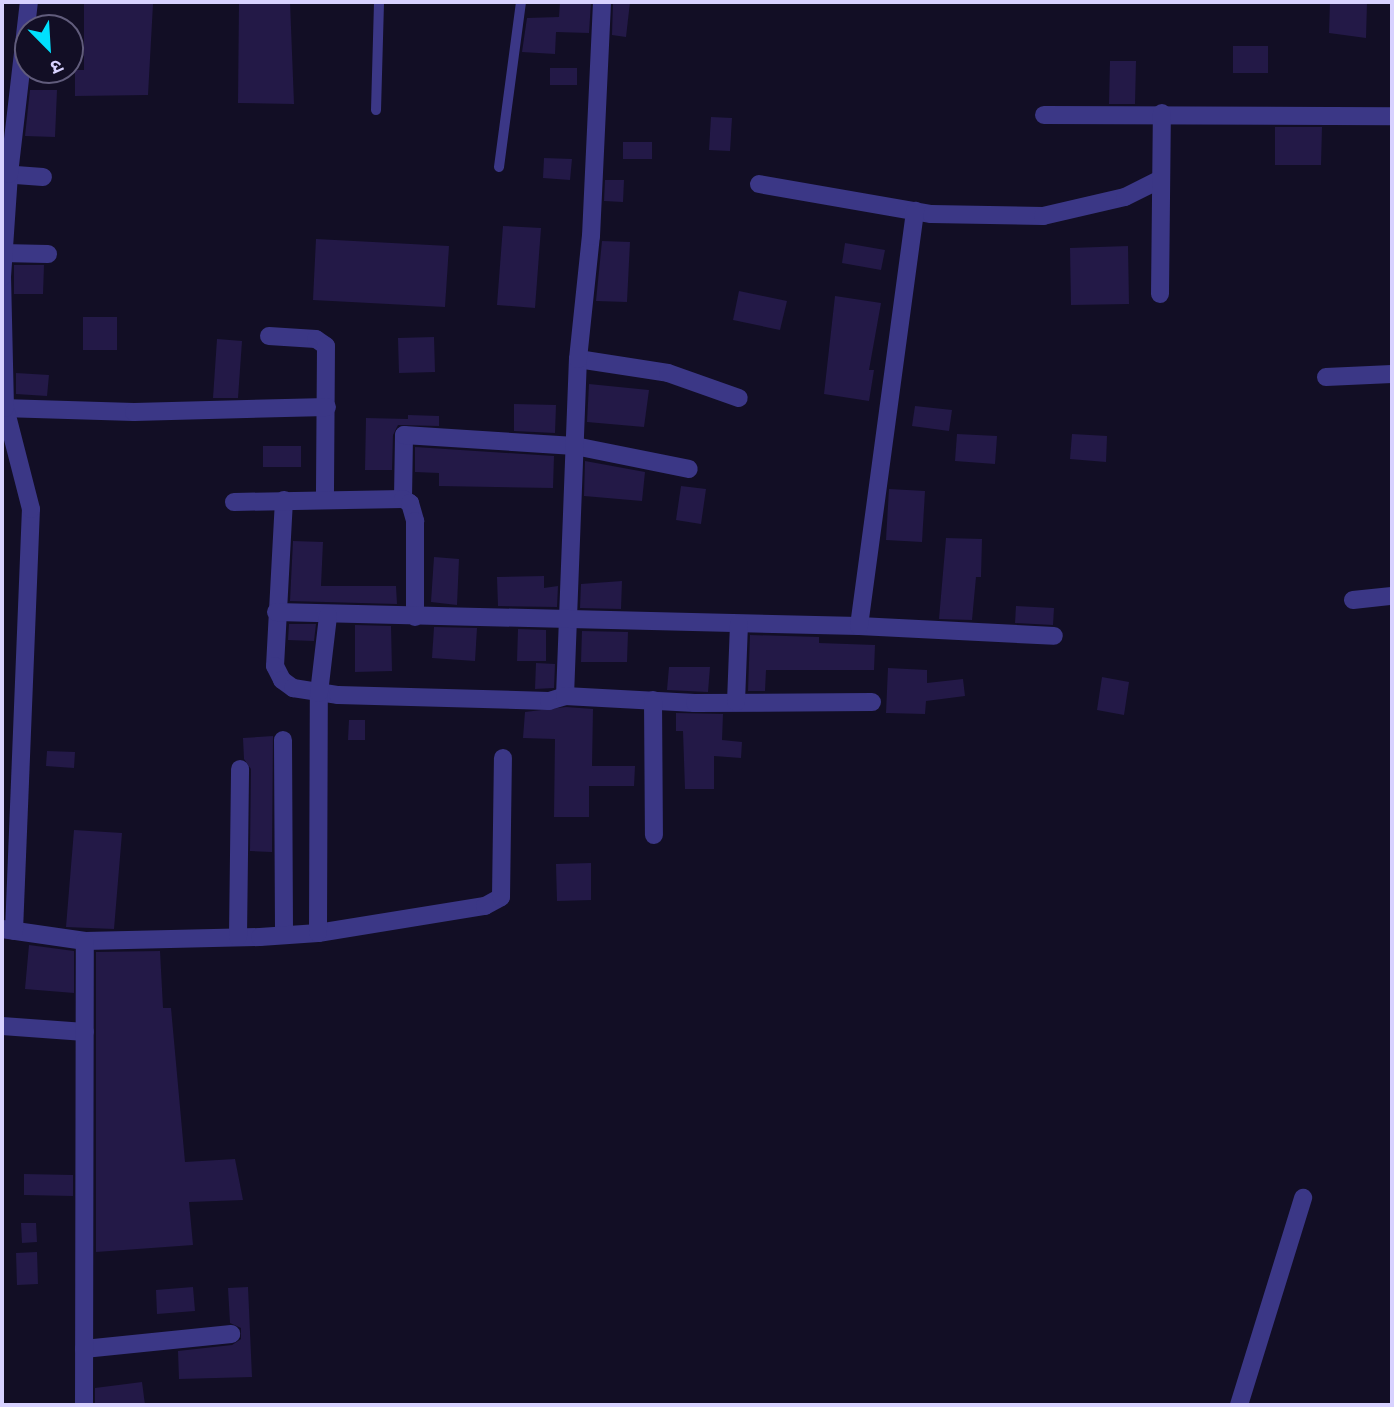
<!DOCTYPE html>
<html>
<head>
<meta charset="utf-8">
<style>
  body { margin:0 }
  #map { position:relative; width:1394px; height:1407px; overflow:hidden; background:#120e25; font-family:"Fira Sans Condensed","Noto Sans Devanagari",sans-serif }
  div>[style] { position:absolute }
  .building>* { inset:0; background:#231947 }
  .service>* { height:10px; margin:-5px; padding:0 5px; transform-origin:5px; border-radius:5px; background:#3b3786 }
  .minor>* { height:18px; margin:-9px; padding:0 9px; transform-origin:9px; border-radius:9px; background:#3b3786 }
  span { translate:-50% -50%; white-space:nowrap; text-align:center; line-height:1.15; -webkit-text-stroke:6px #120e25; paint-order:stroke }
  .frame { position:absolute; inset:0; border:4px solid #d8d2ff; pointer-events:none }
  .north { position:absolute; left:14px; top:14px; width:70px; height:70px; box-sizing:border-box; background:#120e25; border:2px solid #615c7c; border-radius:50%; rotate:156deg; font-size:19px; font-weight:700; line-height:28px; text-align:center; color:#d8d2ff }
  .north::after { content:''; display:block; margin:auto; width:24px; height:32px; background:#00e0fd; clip-path:polygon(50% 0,100% 100%,50% 72%,0 100%) }
</style>
</head>
<body>
<div id="map">
  <div class="building">
    <div style="clip-path:polygon(239px 2px,290px 2px,294px 104px,238px 103px)"></div>
    <div style="clip-path:polygon(560px 2px,591px 2px,589px 33px,556px 32px,555px 54px,522px 52px,527px 18px,559px 17px)"></div>
    <div style="clip-path:polygon(613px 2px,630px 2px,626px 37px,612px 35px)"></div>
    <div style="clip-path:polygon(1330px 2px,1367px 2px,1366px 38px,1329px 33px)"></div>
    <div style="clip-path:polygon(84px 4px,153px 4px,148px 95px,75px 96px,75px 70px,84px 70px)"></div>
    <div style="clip-path:polygon(1233px 46px,1268px 46px,1268px 73px,1233px 73px)"></div>
    <div style="clip-path:polygon(1110px 61px,1136px 61px,1135px 104px,1109px 104px)"></div>
    <div style="clip-path:polygon(550px 68px,577px 68px,577px 85px,550px 85px)"></div>
    <div style="clip-path:polygon(30px 90px,57px 90px,55px 137px,25px 136px)"></div>
    <div style="clip-path:polygon(711px 117px,732px 118px,730px 151px,709px 150px)"></div>
    <div style="clip-path:polygon(1275px 127px,1322px 127px,1321px 165px,1275px 165px)"></div>
    <div style="clip-path:polygon(623px 142px,652px 142px,652px 159px,623px 159px)"></div>
    <div style="clip-path:polygon(544px 158px,572px 159px,570px 180px,543px 178px)"></div>
    <div style="clip-path:polygon(605px 180px,624px 180px,623px 202px,604px 201px)"></div>
    <div style="clip-path:polygon(503px 226px,541px 228px,535px 308px,497px 305px)"></div>
    <div style="clip-path:polygon(316px 239px,449px 246px,445px 307px,313px 300px)"></div>
    <div style="clip-path:polygon(602px 241px,630px 242px,627px 302px,596px 301px)"></div>
    <div style="clip-path:polygon(845px 243px,885px 250px,881px 270px,842px 263px)"></div>
    <div style="clip-path:polygon(1128px 246px,1129px 304px,1071px 305px,1070px 248px)"></div>
    <div style="clip-path:polygon(14px 265px,44px 265px,43px 294px,14px 294px)"></div>
    <div style="clip-path:polygon(739px 291px,787px 301px,780px 330px,733px 320px)"></div>
    <div style="clip-path:polygon(835px 296px,881px 303px,869px 370px,874px 370px,869px 401px,824px 394px)"></div>
    <div style="clip-path:polygon(83px 317px,117px 317px,117px 350px,83px 350px)"></div>
    <div style="clip-path:polygon(434px 337px,435px 372px,399px 373px,398px 338px)"></div>
    <div style="clip-path:polygon(217px 339px,242px 341px,238px 398px,213px 398px)"></div>
    <div style="clip-path:polygon(16px 373px,49px 375px,47px 396px,16px 394px)"></div>
    <div style="clip-path:polygon(589px 384px,649px 390px,644px 427px,587px 422px)"></div>
    <div style="clip-path:polygon(514px 404px,556px 405px,555px 433px,514px 431px)"></div>
    <div style="clip-path:polygon(915px 406px,952px 410px,949px 431px,912px 426px)"></div>
    <div style="clip-path:polygon(408px 415px,439px 416px,439px 426px,398px 425px,393px 435px,392px 470px,365px 470px,366px 418px,408px 419px)"></div>
    <div style="clip-path:polygon(957px 434px,997px 436px,995px 464px,955px 461px)"></div>
    <div style="clip-path:polygon(1072px 434px,1107px 436px,1106px 462px,1070px 459px)"></div>
    <div style="clip-path:polygon(263px 446px,301px 446px,301px 467px,263px 467px)"></div>
    <div style="clip-path:polygon(415px 447px,554px 456px,553px 488px,439px 486px,439px 473px,415px 472px)"></div>
    <div style="clip-path:polygon(585px 461px,645px 472px,642px 501px,584px 496px)"></div>
    <div style="clip-path:polygon(681px 486px,706px 489px,701px 524px,676px 520px)"></div>
    <div style="clip-path:polygon(889px 489px,925px 491px,922px 542px,886px 540px)"></div>
    <div style="clip-path:polygon(946px 538px,982px 539px,981px 577px,976px 577px,972px 620px,939px 619px)"></div>
    <div style="clip-path:polygon(293px 541px,323px 542px,321px 586px,396px 586px,397px 604px,290px 601px)"></div>
    <div style="clip-path:polygon(434px 557px,459px 559px,457px 605px,431px 602px)"></div>
    <div style="clip-path:polygon(544px 576px,544px 588px,558px 586px,557px 607px,498px 606px,497px 577px)"></div>
    <div style="clip-path:polygon(622px 581px,621px 609px,580px 608px,581px 584px)"></div>
    <div style="clip-path:polygon(1016px 606px,1054px 608px,1053px 625px,1015px 623px)"></div>
    <div style="clip-path:polygon(289px 624px,316px 624px,314px 641px,288px 640px)"></div>
    <div style="clip-path:polygon(355px 625px,391px 626px,392px 671px,355px 672px)"></div>
    <div style="clip-path:polygon(434px 627px,477px 628px,475px 661px,432px 658px)"></div>
    <div style="clip-path:polygon(518px 629px,546px 630px,546px 661px,517px 661px)"></div>
    <div style="clip-path:polygon(582px 631px,628px 632px,627px 662px,581px 662px)"></div>
    <div style="clip-path:polygon(750px 635px,819px 637px,819px 643px,875px 645px,874px 670px,766px 670px,765px 691px,748px 691px)"></div>
    <div style="clip-path:polygon(536px 663px,555px 664px,554px 688px,535px 689px)"></div>
    <div style="clip-path:polygon(669px 667px,710px 667px,708px 692px,667px 690px)"></div>
    <div style="clip-path:polygon(888px 668px,927px 670px,927px 683px,963px 679px,965px 696px,926px 701px,925px 714px,886px 713px)"></div>
    <div style="clip-path:polygon(1102px 677px,1129px 682px,1124px 715px,1097px 710px)"></div>
    <div style="clip-path:polygon(566px 707px,593px 709px,592px 766px,635px 766px,634px 786px,589px 786px,589px 817px,554px 817px,555px 739px,523px 738px,525px 712px)"></div>
    <div style="clip-path:polygon(676px 713px,723px 714px,722px 740px,742px 742px,741px 758px,714px 756px,714px 789px,685px 789px,683px 731px,676px 731px)"></div>
    <div style="clip-path:polygon(349px 720px,365px 720px,365px 740px,348px 740px)"></div>
    <div style="clip-path:polygon(273px 736px,272px 852px,250px 851px,251px 769px,244px 759px,243px 738px)"></div>
    <div style="clip-path:polygon(47px 751px,75px 752px,74px 768px,46px 766px)"></div>
    <div style="clip-path:polygon(74px 830px,122px 833px,114px 929px,66px 927px)"></div>
    <div style="clip-path:polygon(591px 863px,591px 900px,557px 901px,556px 864px)"></div>
    <div style="clip-path:polygon(29px 945px,74px 951px,74px 993px,25px 989px)"></div>
    <div style="clip-path:polygon(160px 951px,163px 1008px,171px 1008px,185px 1162px,235px 1159px,243px 1200px,189px 1202px,193px 1245px,96px 1252px,96px 952px)"></div>
    <div style="clip-path:polygon(24px 1174px,73px 1175px,73px 1196px,24px 1195px)"></div>
    <div style="clip-path:polygon(21px 1223px,36px 1223px,37px 1242px,22px 1243px)"></div>
    <div style="clip-path:polygon(37px 1252px,38px 1284px,17px 1285px,16px 1253px)"></div>
    <div style="clip-path:polygon(193px 1287px,195px 1311px,157px 1314px,156px 1290px)"></div>
    <div style="clip-path:polygon(248px 1287px,252px 1377px,179px 1379px,178px 1351px,232px 1345px,241px 1339px,241px 1328px,230px 1323px,228px 1288px)"></div>
    <div style="clip-path:polygon(142px 1382px,145px 1405px,95px 1405px,95px 1388px)"></div>
  </div>
  <div class="service">
    <div style="left:376px;top:110px;width:108px;rotate:-88.4deg"></div>
    <div style="left:499px;top:167px;width:166px;rotate:-82.4deg"></div>
  </div>
  <div class="minor">
    <div style="left:1044px;top:115px;width:348px;rotate:0.2deg"></div>
    <div style="left:2px;top:174px;width:41px;rotate:4.2deg"></div>
    <div style="left:759px;top:184px;width:175px;rotate:9.9deg"></div>
    <div style="left:931px;top:214px;width:112px;rotate:1deg"></div>
    <div style="left:1043px;top:216px;width:84px;rotate:-13deg"></div>
    <div style="left:1125px;top:197px;width:40px;rotate:-26.6deg"></div>
    <div style="left:2px;top:253px;width:46px;rotate:1.2deg"></div>
    <div style="left:1160px;top:294px;width:181px;rotate:-89.4deg"></div>
    <div style="left:269px;top:336px;width:47px;rotate:3.7deg"></div>
    <div style="left:316px;top:339px;width:12px;rotate:35deg"></div>
    <div style="left:326px;top:346px;width:153px;rotate:90.4deg"></div>
    <div style="left:578px;top:359px;width:91px;rotate:8.8deg"></div>
    <div style="left:668px;top:373px;width:75px;rotate:19.4deg"></div>
    <div style="left:1326px;top:377px;width:66px;rotate:-2.6deg"></div>
    <div style="left:2px;top:408px;width:132px;rotate:1.7deg"></div>
    <div style="left:134px;top:412px;width:193px;rotate:-1.5deg"></div>
    <div style="left:403px;top:499px;width:64px;rotate:-89.1deg"></div>
    <div style="left:404px;top:435px;width:171px;rotate:3.7deg"></div>
    <div style="left:575px;top:446px;width:116px;rotate:11.4deg"></div>
    <div style="left:284px;top:500px;width:166px;rotate:93.1deg"></div>
    <div style="left:275px;top:666px;width:16px;rotate:63deg"></div>
    <div style="left:282px;top:680px;width:14px;rotate:36deg"></div>
    <div style="left:293px;top:688px;width:46px;rotate:8.8deg"></div>
    <div style="left:338px;top:695px;width:211px;rotate:1.6deg"></div>
    <div style="left:549px;top:701px;width:17px;rotate:-17deg"></div>
    <div style="left:565px;top:696px;width:337px;rotate:-87.8deg"></div>
    <div style="left:578px;top:359px;width:124px;rotate:-84deg"></div>
    <div style="left:591px;top:236px;width:234px;rotate:-87.3deg"></div>
    <div style="left:234px;top:502px;width:169px;rotate:-1deg"></div>
    <div style="left:403px;top:499px;width:8px;rotate:30deg"></div>
    <div style="left:410px;top:503px;width:19px;rotate:74deg"></div>
    <div style="left:415px;top:521px;width:96px;rotate:90deg"></div>
    <div style="left:1353px;top:600px;width:39px;rotate:-6deg"></div>
    <div style="left:276px;top:612px;width:583px;rotate:1.38deg"></div>
    <div style="left:859px;top:626px;width:195px;rotate:2.9deg"></div>
    <div style="left:859px;top:626px;width:419px;rotate:-82.3deg"></div>
    <div style="left:565px;top:696px;width:130px;rotate:3.1deg"></div>
    <div style="left:695px;top:703px;width:177px;rotate:-0.3deg"></div>
    <div style="left:653px;top:700px;width:135px;rotate:89.6deg"></div>
    <div style="left:736px;top:702px;width:78px;rotate:-87.8deg"></div>
    <div style="left:283px;top:740px;width:195px;rotate:89.7deg"></div>
    <div style="left:2px;top:929px;width:84px;rotate:8.2deg"></div>
    <div style="left:85px;top:941px;width:175px;rotate:-1.3deg"></div>
    <div style="left:260px;top:937px;width:58px;rotate:-3.9deg"></div>
    <div style="left:318px;top:933px;width:169px;rotate:-9.2deg"></div>
    <div style="left:485px;top:906px;width:18px;rotate:-29deg"></div>
    <div style="left:501px;top:897px;width:139px;rotate:-89.2deg"></div>
    <div style="left:14px;top:931px;width:422px;rotate:-87.7deg"></div>
    <div style="left:31px;top:509px;width:104px;rotate:-104.4deg"></div>
    <div style="left:5px;top:408px;width:131px;rotate:-91.3deg"></div>
    <div style="left:2px;top:277px;width:103px;rotate:-86.1deg"></div>
    <div style="left:9px;top:174px;width:173px;rotate:-83.4deg"></div>
    <div style="left:318px;top:933px;width:240px;rotate:-89.8deg"></div>
    <div style="left:319px;top:693px;width:78px;rotate:-83.3deg"></div>
    <div style="left:238px;top:937px;width:168px;rotate:-89.3deg"></div>
    <div style="left:2px;top:1026px;width:83px;rotate:4.1deg"></div>
    <div style="left:84px;top:1349px;width:148px;rotate:-5.8deg"></div>
    <div style="left:84px;top:1405px;width:464px;rotate:-89.9deg"></div>
    <div style="left:1239px;top:1405px;width:217px;rotate:-72.8deg"></div>
  </div>
  <div class="frame"></div>
  <div class="north">उ</div>
</div>
</body>
</html>
